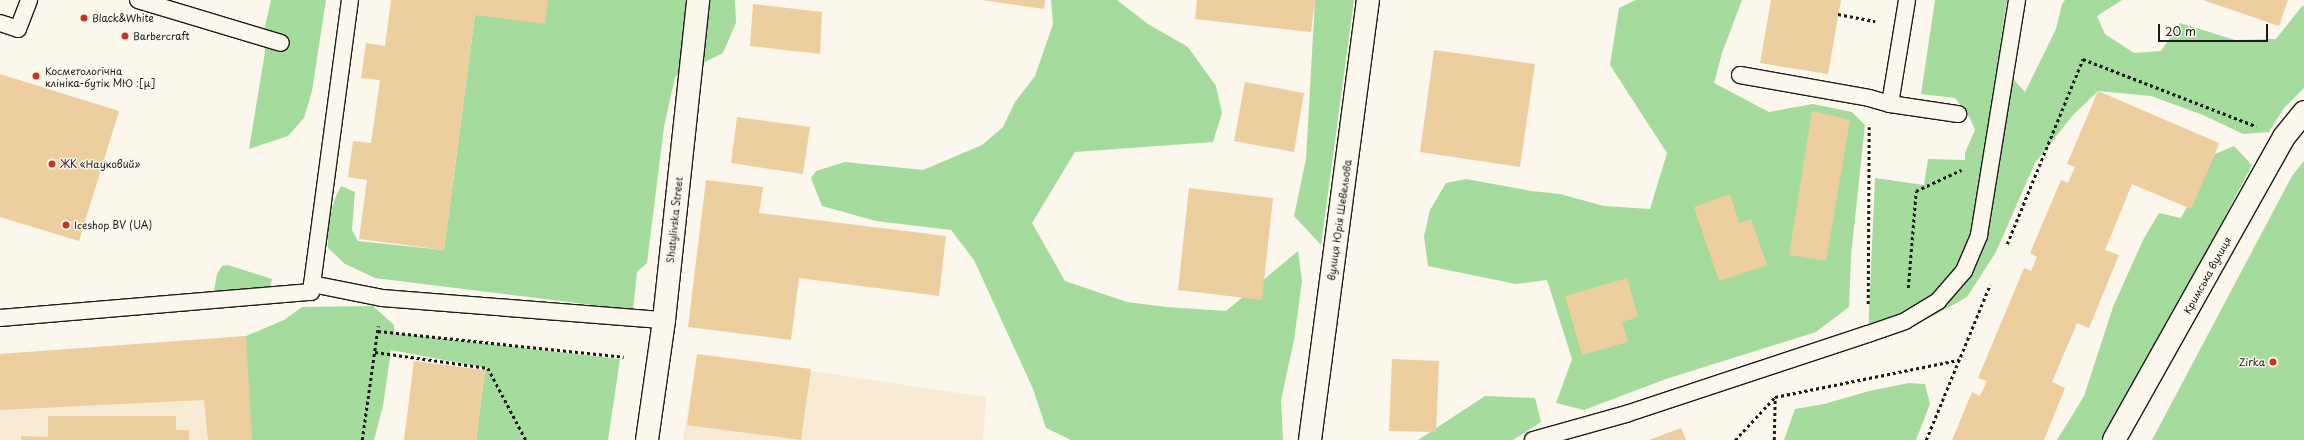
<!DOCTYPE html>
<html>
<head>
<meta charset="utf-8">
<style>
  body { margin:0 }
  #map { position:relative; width:2304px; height:440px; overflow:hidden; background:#fbf7ec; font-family:"Playpen Sans",sans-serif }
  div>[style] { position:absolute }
  .built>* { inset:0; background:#f7ebd5 }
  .green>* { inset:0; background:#a6db9e }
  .building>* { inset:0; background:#edce9f }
  .path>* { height:2.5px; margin-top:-1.25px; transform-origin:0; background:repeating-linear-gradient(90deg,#1c1c1c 0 3px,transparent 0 6px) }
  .roads { filter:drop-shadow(1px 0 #1c1c1c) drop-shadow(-1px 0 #1c1c1c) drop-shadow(0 1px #1c1c1c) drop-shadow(0 -1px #1c1c1c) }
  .lane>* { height:16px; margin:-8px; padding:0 8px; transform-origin:8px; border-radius:8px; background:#fbf7ec }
  .street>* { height:22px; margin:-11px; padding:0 11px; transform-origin:11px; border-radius:11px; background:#fbf7ec }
  .secondary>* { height:22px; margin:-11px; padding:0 11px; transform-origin:11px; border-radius:11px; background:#fbf7ec }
  .dots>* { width:11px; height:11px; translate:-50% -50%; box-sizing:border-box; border:2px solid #fbf7ec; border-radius:50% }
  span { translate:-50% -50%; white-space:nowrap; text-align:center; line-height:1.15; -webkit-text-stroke:3px #fbf7ec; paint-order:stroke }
  .poi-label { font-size:10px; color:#1c1c1c }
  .left { translate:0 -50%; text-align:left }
  .right { translate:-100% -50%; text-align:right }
  .street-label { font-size:10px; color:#1c1c1c }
  .scale { position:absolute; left:2158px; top:24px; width:110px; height:18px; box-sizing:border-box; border:2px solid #1c1c1c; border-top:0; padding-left:5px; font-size:12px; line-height:14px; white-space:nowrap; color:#1c1c1c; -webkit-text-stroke:3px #fbf7ec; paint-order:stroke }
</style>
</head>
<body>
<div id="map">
  <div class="built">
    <div style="clip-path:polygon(246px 336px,252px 440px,0 440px,0 354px)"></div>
    <div style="clip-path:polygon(697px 354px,986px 397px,983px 440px,683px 440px)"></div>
  </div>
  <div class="green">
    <div style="clip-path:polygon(271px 0,326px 0,312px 91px,304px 118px,288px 136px,249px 149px,265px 52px,264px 31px)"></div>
    <div style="clip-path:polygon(497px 0,735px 0,736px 23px,723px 53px,675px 77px,664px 127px,647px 263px,637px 272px,633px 310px,375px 278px,345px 264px,328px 248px,328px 223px,335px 198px,341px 186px,355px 192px,352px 230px,358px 241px,444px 250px,475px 15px)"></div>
    <div style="clip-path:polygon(1051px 0,1117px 0,1148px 24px,1188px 47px,1216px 86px,1222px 113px,1213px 142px,1075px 152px,1032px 223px,1065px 281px,1127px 302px,1166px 307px,1226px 311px,1298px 251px,1302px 281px,1294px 340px,1281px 400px,1283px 440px,1071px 440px,1046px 428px,1033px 389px,974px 260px,951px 230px,876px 221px,822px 206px,811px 178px,816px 171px,845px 162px,923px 170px,982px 145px,1003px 127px,1015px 102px,1035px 76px,1053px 24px)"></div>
    <div style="clip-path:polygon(1315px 0,1354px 0,1321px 245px,1294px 216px,1306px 159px)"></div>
    <div style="clip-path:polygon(1636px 0,1742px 0,1722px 53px,1714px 83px,1769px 112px,1813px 104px,1852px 112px,1865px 125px,1851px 256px,1849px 307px,1816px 332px,1666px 379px,1584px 410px,1556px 403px,1572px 359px,1547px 280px,1516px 284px,1428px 266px,1424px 236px,1430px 210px,1446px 183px,1466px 179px,1531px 191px,1560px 194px,1604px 206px,1650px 209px,1667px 153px,1610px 65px,1619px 8px)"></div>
    <div style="clip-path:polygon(1935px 0,2007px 0,2001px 39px,2000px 64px,2025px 92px,2056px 29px,2062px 4px,2065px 0,2122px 0,2097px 16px,2105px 34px,2134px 53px,2161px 51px,2180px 23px,2235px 40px,2276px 39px,2302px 6px,2304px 6px,2304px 88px,2284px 108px,2269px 132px,2243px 134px,2203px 115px,2151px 96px,2098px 91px,2073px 115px,2035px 163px,1996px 252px,1967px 297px,1933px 316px,1868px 334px,1875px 178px,1924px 185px,1928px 159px,1965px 160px,1965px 153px,1975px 130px,1970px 118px,1955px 98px,1921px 94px)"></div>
    <div style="clip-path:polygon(2234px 146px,2252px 165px,2190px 283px,2101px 440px,2057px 440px,2084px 396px,2113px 307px,2143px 240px,2159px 213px,2181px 218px,2215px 154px)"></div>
    <div style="clip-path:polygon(2304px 161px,2304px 440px,2152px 440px,2292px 176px)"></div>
    <div style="clip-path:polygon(228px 265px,272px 279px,269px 291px,214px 291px,217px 274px,222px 266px)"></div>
    <div style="clip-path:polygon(373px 306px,394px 325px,394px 333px,620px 359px,608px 440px,476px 440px,485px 370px,487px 368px,391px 350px,383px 406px,374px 440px,240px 440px,246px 336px,284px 320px,302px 307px)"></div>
    <div style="clip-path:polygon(1909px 383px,1925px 384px,1930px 404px,1916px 440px,1784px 440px,1795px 409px,1824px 404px,1869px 391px)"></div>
    <div style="clip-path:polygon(1485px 396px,1535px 398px,1541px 422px,1513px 440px,1418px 440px)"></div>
  </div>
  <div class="building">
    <div style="clip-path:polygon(391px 0,548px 0,545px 24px,475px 15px,444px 250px,359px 239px,367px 180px,348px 177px,353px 141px,371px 143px,380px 80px,361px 78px,366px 43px,385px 46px)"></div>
    <div style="clip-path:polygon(982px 0,1045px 0,1044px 9px)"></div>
    <div style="clip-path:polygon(1197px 0,1315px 0,1311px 32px,1195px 19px)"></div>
    <div style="clip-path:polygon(1771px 0,1841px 0,1828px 74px,1760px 63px)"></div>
    <div style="clip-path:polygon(2203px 0,2288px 0,2279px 26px)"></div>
    <div style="clip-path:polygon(753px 4px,822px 12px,820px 54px,750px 46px)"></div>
    <div style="clip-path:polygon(1434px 50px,1535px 64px,1520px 167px,1420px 152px)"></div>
    <div style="clip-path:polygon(0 74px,119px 111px,79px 241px,0 217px)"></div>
    <div style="clip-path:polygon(1245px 82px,1304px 93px,1294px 152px,1234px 141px)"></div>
    <div style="clip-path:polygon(2098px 91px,2219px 143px,2215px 154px,2191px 209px,2132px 184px,2105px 250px,2119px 255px,2089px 328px,2077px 323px,2052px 382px,2065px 388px,2044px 440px,1952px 440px,1972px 392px,1980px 396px,1987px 381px,1978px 378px,2024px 268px,2031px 271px,2037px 257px,2030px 253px,2061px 180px,2068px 183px,2075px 167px,2067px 164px)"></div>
    <div style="clip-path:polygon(1812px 111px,1850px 120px,1826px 261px,1789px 255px)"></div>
    <div style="clip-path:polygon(737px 117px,810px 127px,803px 174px,731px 163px)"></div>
    <div style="clip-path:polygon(706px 180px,763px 187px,759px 213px,946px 236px,939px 296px,799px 278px,791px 340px,688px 327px)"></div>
    <div style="clip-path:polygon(1189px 188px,1273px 198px,1262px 300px,1178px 290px)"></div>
    <div style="clip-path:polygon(1730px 194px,1739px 223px,1751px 219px,1767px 265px,1719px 281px,1694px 207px)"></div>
    <div style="clip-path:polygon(1627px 278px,1638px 317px,1622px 322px,1628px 342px,1582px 355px,1565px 296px)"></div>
    <div style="clip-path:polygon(246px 336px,252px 440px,208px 440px,204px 400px,0 410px,0 354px)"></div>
    <div style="clip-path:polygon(697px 354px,811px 369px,801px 440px,687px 425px)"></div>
    <div style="clip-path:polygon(1392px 359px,1439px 361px,1436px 432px,1389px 431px)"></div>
    <div style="clip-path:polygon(414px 361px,485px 370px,476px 440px,404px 440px)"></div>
    <div style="clip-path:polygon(48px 416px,176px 416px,176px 430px,189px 430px,189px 440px,21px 440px,21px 436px,48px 437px)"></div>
    <div style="clip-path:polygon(1681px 428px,1686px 440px,1649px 440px)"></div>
  </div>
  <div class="path">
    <div style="left:1838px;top:14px;width:38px;rotate:11deg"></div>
    <div style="left:2007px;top:244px;width:200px;rotate:-67.7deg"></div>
    <div style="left:2083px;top:59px;width:186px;rotate:21.2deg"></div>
    <div style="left:1908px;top:288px;width:97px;rotate:-85.3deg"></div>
    <div style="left:1916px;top:191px;width:50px;rotate:-25deg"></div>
    <div style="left:1868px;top:304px;width:177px;rotate:-89.7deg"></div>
    <div style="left:378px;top:331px;width:247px;rotate:6deg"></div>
    <div style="left:375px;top:352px;width:114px;rotate:8.1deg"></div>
    <div style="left:488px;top:368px;width:81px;rotate:62.2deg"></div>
    <div style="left:362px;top:440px;width:115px;rotate:-82deg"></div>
    <div style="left:1735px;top:440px;width:59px;rotate:-47.1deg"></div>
    <div style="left:1775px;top:397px;width:188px;rotate:-11.4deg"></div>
    <div style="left:1774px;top:440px;width:43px;rotate:-88.7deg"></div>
    <div style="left:1926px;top:440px;width:168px;rotate:-67.6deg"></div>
  </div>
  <div class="roads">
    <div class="lane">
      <div style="left:138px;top:0;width:149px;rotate:16.7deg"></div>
      <div style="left:0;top:23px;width:19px;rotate:18deg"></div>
      <div style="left:18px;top:29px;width:31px;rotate:-69deg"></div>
      <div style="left:1740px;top:75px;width:131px;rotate:10.1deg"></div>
      <div style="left:1869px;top:98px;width:22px;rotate:16deg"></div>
      <div style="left:1890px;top:104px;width:69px;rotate:8.4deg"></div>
      <div style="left:1890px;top:104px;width:105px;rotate:-80.7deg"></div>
      <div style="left:312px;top:284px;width:71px;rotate:11.3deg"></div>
      <div style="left:382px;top:298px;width:283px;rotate:4.5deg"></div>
      <div style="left:0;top:318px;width:312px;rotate:-4.8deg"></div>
      <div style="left:311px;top:292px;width:295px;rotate:-82.4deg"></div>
      <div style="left:1533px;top:440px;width:97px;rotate:-15.6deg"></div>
      <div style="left:1626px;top:414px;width:255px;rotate:-18.3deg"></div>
      <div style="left:1868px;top:334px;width:39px;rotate:-19deg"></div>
      <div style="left:1905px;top:321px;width:39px;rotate:-31deg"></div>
      <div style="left:1938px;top:301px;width:40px;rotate:-49deg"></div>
      <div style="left:1964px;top:271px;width:39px;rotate:-67deg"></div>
      <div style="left:1979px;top:235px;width:238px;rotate:-80.8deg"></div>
    </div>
    <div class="street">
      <div style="left:1310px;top:440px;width:444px;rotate:-82.5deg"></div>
      <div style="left:2114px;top:440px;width:347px;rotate:-60.7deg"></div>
      <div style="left:2284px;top:137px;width:32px;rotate:-51deg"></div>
    </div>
    <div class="secondary">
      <div style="left:647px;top:440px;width:121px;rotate:-81.9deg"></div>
      <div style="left:664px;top:320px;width:322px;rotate:-83.9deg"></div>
    </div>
  </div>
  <div class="dots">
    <div style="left:84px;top:18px;background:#c8321e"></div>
    <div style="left:125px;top:36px;background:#c8321e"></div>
    <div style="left:36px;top:76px;background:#c8321e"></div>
    <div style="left:52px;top:164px;background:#c8321e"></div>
    <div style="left:66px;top:225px;background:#c8321e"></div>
    <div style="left:2273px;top:362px;background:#c8321e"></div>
  </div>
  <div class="poi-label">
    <span class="left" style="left:92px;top:18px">Black&amp;White</span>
    <span class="left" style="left:133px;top:36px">Barbercraft</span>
    <span class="left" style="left:45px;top:76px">Косметологічна<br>клініка-бутік МЮ :[μ]</span>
    <span class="left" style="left:60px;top:164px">ЖК «Науковий»</span>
    <span class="left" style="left:74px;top:225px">Iceshop BV (UA)</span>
    <span class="right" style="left:2265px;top:362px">Zirka</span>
  </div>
  <div class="street-label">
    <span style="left:674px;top:220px;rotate:-84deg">Shatylivska Street</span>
    <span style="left:1339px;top:220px;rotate:-82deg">вулиця Юрія Шевельова</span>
    <span style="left:2207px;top:275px;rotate:-61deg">Кримська вулиця</span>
  </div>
  <div class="scale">20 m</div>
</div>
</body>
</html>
